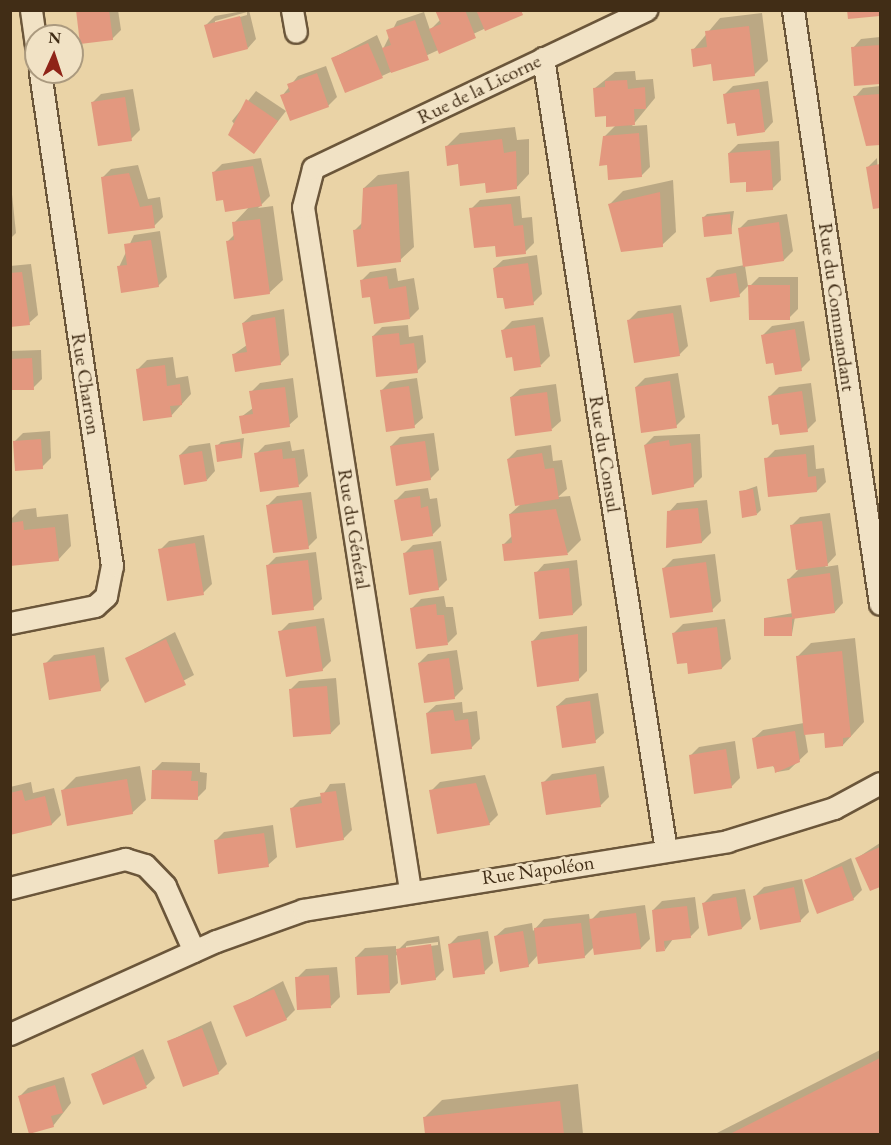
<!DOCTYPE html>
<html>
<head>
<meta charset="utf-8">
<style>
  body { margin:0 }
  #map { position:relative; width:891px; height:1145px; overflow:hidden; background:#ead3a6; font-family:"EB Garamond",serif }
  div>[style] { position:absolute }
  .shadow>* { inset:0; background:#0003 }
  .building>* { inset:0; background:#e3987f }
  .roads { filter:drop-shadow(2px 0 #6b563a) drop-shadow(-2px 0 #6b563a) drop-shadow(0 2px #6b563a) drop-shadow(0 -2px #6b563a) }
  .minor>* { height:21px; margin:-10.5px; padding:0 10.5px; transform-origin:10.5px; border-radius:10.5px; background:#f1e2c5 }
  span { translate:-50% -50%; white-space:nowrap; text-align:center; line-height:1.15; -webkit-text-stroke:5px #f1e2c5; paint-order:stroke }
  .street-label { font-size:20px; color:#412d16 }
  .frame { position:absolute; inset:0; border:12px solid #412d16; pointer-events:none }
  .north { position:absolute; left:24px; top:24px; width:60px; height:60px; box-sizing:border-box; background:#f1e2c5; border:2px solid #ab9a7f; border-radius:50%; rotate:3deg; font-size:16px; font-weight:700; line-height:24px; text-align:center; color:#412d16 }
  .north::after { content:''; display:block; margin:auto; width:21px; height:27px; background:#8f2418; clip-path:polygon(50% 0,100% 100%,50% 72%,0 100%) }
</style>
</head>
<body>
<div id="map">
  <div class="shadow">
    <div style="clip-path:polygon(77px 10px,118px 10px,121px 30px,112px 39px)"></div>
    <div style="clip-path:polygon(evenodd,249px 10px,256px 39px,248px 48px,206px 25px,215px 16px,249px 10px,247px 12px,247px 15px,215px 24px,215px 21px,247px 12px)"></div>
    <div style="clip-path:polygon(437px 10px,525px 10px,382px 76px,333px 58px,377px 35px,383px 49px,397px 21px,424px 12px,430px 30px,440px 20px)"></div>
    <div style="clip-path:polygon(762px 13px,768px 61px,754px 75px,712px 63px,693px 50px,720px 18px)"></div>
    <div style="clip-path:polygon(880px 37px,880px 82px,855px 84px,853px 48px,861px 39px)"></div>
    <div style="clip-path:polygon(326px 66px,337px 97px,328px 106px,282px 96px,298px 76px)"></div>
    <div style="clip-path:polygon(635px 71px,636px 80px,653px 79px,655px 98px,632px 126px,647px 125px,650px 167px,641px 176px,604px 137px,616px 125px,595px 88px,615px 72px)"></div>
    <div style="clip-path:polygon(768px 81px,773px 122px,765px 131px,725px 94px,733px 86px)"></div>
    <div style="clip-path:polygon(880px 86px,880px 143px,867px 145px,855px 97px,863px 88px)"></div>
    <div style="clip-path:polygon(133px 89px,140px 130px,131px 139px,92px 103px,101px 94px)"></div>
    <div style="clip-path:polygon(256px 91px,286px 111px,254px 152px,232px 121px)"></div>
    <div style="clip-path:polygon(515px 127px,517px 140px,529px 139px,529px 174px,516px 188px,486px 181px,446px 147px,460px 133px)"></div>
    <div style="clip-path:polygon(779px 141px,781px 180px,772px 189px,747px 180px,729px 153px,738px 144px)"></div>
    <div style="clip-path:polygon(261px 158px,270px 196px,258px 208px,273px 206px,283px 280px,269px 293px,228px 241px,235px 234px,234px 223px,250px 206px,214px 172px,222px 164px)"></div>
    <div style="clip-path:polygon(877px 158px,880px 207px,874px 208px,868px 167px)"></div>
    <div style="clip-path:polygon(138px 165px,148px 199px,160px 197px,163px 217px,154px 226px,102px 178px,111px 169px)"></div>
    <div style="clip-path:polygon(409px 171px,414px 247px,400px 260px,354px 231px,362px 223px,364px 188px,378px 175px)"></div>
    <div style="clip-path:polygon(10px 175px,16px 233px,10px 239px)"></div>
    <div style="clip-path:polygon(673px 180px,676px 232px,662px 245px,609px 205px,623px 191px)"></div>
    <div style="clip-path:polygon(520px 196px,522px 218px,532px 217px,534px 243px,525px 252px,496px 244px,471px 209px,480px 200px)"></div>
    <div style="clip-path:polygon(734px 211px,731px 233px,703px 218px,707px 214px)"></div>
    <div style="clip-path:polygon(787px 214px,793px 251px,784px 260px,745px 266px,748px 286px,739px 295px,708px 279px,717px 270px,745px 265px,739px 229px,748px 220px)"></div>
    <div style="clip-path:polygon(160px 231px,167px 277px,158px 286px,119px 267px,134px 235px)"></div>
    <div style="clip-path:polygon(537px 255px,542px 294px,533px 303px,494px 268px,503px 260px)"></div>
    <div style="clip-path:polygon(31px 264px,38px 315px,29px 323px,10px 326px,10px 266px)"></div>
    <div style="clip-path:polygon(396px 268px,398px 281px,414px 278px,419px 309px,410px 318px,371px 295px,361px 281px,370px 272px)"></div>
    <div style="clip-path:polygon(759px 277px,798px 277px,798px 309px,789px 318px,750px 286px)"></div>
    <div style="clip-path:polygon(681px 305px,688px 346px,679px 355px,629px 320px,638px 311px)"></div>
    <div style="clip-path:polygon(284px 309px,289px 355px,280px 364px,234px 354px,247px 345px,243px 323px,252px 315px)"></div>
    <div style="clip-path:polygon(543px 317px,550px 356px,541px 365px,503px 330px,512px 321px)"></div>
    <div style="clip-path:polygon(804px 321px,810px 360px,801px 369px,775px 361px,763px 335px,772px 326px)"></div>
    <div style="clip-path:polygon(408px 325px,409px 337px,423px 335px,426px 362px,417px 371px,373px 336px,382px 327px)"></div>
    <div style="clip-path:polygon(41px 350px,42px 379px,33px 388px,10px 389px,10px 351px)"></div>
    <div style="clip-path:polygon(173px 357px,176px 378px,188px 376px,191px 394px,171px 416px,138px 369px,147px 360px)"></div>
    <div style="clip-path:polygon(678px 373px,685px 417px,676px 426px,636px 387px,645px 378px)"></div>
    <div style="clip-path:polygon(293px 378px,298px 417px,289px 425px,241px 417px,253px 408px,251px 392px,260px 383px)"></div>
    <div style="clip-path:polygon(417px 378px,423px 418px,414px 426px,381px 391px,390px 382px)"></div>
    <div style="clip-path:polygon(811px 383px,816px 421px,807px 430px,780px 422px,770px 396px,779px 387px)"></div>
    <div style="clip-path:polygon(556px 384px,561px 421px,552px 429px,511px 397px,520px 389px)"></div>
    <div style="clip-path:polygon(50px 431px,51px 458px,42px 467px,15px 441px,23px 433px)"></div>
    <div style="clip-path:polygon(434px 433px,439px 470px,430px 479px,391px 446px,400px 437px)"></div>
    <div style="clip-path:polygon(700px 434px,702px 477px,693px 486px,645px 445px,654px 436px)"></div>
    <div style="clip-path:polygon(244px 438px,242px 457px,217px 446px,221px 442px)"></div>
    <div style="clip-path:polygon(290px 441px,292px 451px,304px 449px,308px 476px,299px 485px,256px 454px,265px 445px)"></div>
    <div style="clip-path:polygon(210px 443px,215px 471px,207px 480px,180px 455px,189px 446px)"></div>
    <div style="clip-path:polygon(551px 445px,553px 461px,562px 460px,567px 489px,558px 497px,570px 496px,581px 540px,568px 553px,504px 544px,513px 535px,510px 514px,521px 504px,508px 459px,517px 450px)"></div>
    <div style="clip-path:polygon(814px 445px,816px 469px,824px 468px,826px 482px,817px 491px,766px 459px,775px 450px)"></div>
    <div style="clip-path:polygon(757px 486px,761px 510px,757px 514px,740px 492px)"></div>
    <div style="clip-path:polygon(428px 488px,430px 499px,437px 498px,441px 526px,432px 535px,396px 500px,405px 491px)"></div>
    <div style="clip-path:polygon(311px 492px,317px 538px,308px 547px,268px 505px,277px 496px)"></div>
    <div style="clip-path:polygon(707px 500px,711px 533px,702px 542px,667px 546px,669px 512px,677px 503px)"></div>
    <div style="clip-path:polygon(36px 508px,37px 517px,68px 514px,71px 546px,58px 560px,10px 565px,10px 520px,20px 510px)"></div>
    <div style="clip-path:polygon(830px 513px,836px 555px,825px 567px,838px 565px,843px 603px,835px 612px,795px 617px,792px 634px,765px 618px,793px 613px,788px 580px,798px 570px,791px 526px,800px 517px)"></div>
    <div style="clip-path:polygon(204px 535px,212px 584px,203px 593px,160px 550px,169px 541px)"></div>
    <div style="clip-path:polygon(441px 541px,447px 580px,438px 589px,404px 554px,413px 545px)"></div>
    <div style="clip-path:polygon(316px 552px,322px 599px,313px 608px,267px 566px,276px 557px)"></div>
    <div style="clip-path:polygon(715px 554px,721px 601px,712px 610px,664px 568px,673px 559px)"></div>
    <div style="clip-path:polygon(577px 560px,582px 605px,573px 614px,536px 573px,544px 564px)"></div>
    <div style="clip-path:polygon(444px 596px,446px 607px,453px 607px,457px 634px,448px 643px,412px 608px,421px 599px)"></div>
    <div style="clip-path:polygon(324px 618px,331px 661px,322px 670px,280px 632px,289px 623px)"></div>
    <div style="clip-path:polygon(725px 619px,731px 659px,722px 668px,688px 661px,674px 633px,683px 624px)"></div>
    <div style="clip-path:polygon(587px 626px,587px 671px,578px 680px,533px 641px,541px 632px)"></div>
    <div style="clip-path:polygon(175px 632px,194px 675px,146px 701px,127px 658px)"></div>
    <div style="clip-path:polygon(855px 638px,864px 722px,843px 745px,825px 732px,805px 734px,808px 752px,789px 770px,777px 772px,754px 738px,763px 730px,804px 723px,798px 656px,811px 643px)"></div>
    <div style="clip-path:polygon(104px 647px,109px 681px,100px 690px,45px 664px,54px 655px)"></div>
    <div style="clip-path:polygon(457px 650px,463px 689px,454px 698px,419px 663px,428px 654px)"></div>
    <div style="clip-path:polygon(336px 678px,340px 724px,331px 733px,290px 690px,299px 681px)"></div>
    <div style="clip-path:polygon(598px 693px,604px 733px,595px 741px,557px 706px,566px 698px)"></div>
    <div style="clip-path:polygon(462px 702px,463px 713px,477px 711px,480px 739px,471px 748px,427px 713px,436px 705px)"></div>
    <div style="clip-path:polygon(735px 741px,740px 778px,731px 787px,690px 756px,699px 747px)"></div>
    <div style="clip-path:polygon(162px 762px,200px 763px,200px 772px,207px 773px,206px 789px,197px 798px,153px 771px)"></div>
    <div style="clip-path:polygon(140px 766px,146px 800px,132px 813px,62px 791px,76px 777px)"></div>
    <div style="clip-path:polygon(604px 766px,609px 797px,600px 806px,543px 783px,552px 774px)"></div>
    <div style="clip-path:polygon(485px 775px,498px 815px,489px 824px,431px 791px,440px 782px)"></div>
    <div style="clip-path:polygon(31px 782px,33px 793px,54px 788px,61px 815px,52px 824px,10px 833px,10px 787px)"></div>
    <div style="clip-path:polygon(345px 783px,352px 830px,343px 839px,291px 809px,300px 800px,322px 796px,330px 784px)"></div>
    <div style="clip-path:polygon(273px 825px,277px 857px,268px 865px,215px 841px,224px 832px)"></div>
    <div style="clip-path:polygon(880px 843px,880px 885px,871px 889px,857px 858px)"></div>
    <div style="clip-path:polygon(851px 858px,862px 890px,853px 899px,806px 880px)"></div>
    <div style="clip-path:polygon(802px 879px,809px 912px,800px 921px,755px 896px,764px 887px)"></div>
    <div style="clip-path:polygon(745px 889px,751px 919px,742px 928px,704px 903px,713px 894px)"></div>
    <div style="clip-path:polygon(695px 897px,699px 928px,690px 937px,673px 939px,665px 950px,653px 910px,662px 901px)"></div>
    <div style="clip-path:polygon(645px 905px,650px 939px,641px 948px,594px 947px,584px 957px,538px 955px,528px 966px,496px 936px,505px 928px,532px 923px,533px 931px,544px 919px,589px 914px,590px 921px,600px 911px)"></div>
    <div style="clip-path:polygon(488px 931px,493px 963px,484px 972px,449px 945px,458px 936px)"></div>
    <div style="clip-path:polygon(evenodd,439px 936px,444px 970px,435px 979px,396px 955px,398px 983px,389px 992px,356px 957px,365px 948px,396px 946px,396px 952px,407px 941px,439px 936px,438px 942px,438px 945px,406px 949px,406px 946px,438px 942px)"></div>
    <div style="clip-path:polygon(337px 967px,340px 997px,331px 1006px,297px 978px,306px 969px)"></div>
    <div style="clip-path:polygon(283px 981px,295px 1010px,286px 1019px,235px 1007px)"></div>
    <div style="clip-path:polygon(211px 1021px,227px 1064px,218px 1073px,169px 1041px)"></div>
    <div style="clip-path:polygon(143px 1049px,155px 1078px,146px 1086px,92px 1074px)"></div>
    <div style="clip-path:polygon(880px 1050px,880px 1134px,715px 1134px)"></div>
    <div style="clip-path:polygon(64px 1077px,71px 1103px,53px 1126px,19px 1097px,28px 1088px)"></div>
    <div style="clip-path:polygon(578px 1084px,583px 1134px,426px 1134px,424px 1118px,442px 1100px)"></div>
  </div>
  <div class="building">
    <div style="clip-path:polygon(76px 10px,109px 10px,113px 40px,80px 44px)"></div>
    <div style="clip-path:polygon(435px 10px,465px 10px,476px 38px,439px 54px,429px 29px,441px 24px)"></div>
    <div style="clip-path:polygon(476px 10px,521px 10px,523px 15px,485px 31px)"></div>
    <div style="clip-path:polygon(847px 10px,880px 10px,880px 16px,848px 19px)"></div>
    <div style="clip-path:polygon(240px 16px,248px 49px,213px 58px,204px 25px)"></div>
    <div style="clip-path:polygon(415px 20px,429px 60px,391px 73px,382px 48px,391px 45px,386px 30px)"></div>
    <div style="clip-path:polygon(749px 26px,755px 76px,713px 81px,711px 64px,693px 67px,691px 49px,707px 47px,705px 31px)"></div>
    <div style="clip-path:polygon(368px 43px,383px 78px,345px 93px,331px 58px)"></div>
    <div style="clip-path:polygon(880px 45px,880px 84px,854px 86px,851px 47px)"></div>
    <div style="clip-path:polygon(317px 73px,329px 107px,290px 121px,280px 95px,290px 92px,287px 84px)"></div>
    <div style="clip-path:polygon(627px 80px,628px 89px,645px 87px,646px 109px,634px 109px,635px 125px,606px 127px,606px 116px,595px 117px,593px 88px,605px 87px,605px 81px)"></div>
    <div style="clip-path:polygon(759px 89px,765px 132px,737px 136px,735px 123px,727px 124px,723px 94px)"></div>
    <div style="clip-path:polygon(880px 94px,880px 145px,866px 146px,853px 96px)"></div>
    <div style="clip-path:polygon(125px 97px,132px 141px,98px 146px,91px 102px)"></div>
    <div style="clip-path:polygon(246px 99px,278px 121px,254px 154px,228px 135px)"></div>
    <div style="clip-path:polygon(639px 133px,642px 177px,608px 180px,607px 165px,599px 166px,603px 136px)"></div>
    <div style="clip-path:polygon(502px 139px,504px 153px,516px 151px,517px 189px,486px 193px,485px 183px,460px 186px,458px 164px,447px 166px,445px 146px)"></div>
    <div style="clip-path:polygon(770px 150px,773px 190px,746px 192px,746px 182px,730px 183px,728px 153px)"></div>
    <div style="clip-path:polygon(880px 164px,880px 208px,873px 209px,866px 167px)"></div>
    <div style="clip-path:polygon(253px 166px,262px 206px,225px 212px,223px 200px,216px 201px,212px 172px)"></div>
    <div style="clip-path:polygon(129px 173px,140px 207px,152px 205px,155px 228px,108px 234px,101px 177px)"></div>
    <div style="clip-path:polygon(397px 184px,401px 262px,357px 267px,353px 230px,361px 229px,363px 188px)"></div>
    <div style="clip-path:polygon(660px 192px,663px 247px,621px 252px,608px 204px)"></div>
    <div style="clip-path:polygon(511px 204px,514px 226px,523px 225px,526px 254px,496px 257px,495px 246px,474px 248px,469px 208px)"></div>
    <div style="clip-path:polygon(730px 214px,732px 234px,704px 237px,702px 217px)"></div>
    <div style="clip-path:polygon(260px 219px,270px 294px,234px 299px,226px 241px,234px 240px,232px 222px)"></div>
    <div style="clip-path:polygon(779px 222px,784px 261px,743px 267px,738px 228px)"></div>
    <div style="clip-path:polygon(151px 240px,159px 287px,121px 293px,117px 266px,127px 265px,124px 244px)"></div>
    <div style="clip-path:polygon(528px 263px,534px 305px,505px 309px,503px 298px,497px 298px,493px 268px)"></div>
    <div style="clip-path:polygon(22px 272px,30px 325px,10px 327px,10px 273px)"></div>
    <div style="clip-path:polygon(736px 273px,740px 297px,710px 302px,706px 278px)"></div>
    <div style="clip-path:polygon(387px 276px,389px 289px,406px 286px,410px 319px,374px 324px,370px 297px,362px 298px,360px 280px)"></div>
    <div style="clip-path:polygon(748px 285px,790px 285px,790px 320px,749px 320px)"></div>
    <div style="clip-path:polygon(673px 313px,680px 356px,634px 363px,627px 320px)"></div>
    <div style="clip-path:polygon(275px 317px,281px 365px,235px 372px,232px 354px,247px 352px,242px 323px)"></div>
    <div style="clip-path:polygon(535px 325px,541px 367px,514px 371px,512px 357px,506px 358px,501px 330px)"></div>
    <div style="clip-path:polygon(795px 329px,802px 371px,775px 375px,773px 363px,766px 364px,761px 335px)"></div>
    <div style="clip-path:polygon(399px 333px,400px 345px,414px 343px,418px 373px,376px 377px,372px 336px)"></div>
    <div style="clip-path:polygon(32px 358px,34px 390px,10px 390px,10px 359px)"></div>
    <div style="clip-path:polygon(165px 365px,167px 386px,180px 384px,182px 405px,170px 406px,172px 417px,143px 421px,136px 369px)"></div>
    <div style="clip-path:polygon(670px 381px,677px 428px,641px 433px,635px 387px)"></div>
    <div style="clip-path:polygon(409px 386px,415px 428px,386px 432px,380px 390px)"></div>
    <div style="clip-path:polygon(285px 387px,290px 427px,242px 434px,239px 416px,253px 414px,249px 391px)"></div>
    <div style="clip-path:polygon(802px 391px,808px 432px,780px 435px,778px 424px,772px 425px,768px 396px)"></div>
    <div style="clip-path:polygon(547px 392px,552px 431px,515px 436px,510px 397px)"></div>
    <div style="clip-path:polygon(41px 439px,43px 469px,15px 471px,13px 441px)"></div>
    <div style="clip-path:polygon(669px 440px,670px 446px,691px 443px,694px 487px,652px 495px,644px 445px)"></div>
    <div style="clip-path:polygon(425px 441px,431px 480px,396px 486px,390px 446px)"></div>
    <div style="clip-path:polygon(240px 442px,242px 458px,217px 462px,215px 445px)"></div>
    <div style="clip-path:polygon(282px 449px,283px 459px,295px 458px,299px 487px,260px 492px,254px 453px)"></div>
    <div style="clip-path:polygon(202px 451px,207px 481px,184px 485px,179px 455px)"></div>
    <div style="clip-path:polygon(542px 453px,545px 469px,554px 468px,559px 499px,515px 506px,507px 459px)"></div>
    <div style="clip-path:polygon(806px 454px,808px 477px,816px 476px,817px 492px,768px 497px,764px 458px)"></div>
    <div style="clip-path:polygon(753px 489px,757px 515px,742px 518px,739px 491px)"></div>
    <div style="clip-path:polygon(420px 496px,421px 508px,428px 506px,433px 536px,401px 541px,394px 500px)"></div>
    <div style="clip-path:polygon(302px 500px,309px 549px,273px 553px,266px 505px)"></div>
    <div style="clip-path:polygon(698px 508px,702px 543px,666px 548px,667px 511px)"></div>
    <div style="clip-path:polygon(556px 509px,568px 555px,504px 561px,502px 544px,512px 543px,509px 514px)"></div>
    <div style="clip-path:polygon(23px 521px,24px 530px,55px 527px,59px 561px,10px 566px,10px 523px)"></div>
    <div style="clip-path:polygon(822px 521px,828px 566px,796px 570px,790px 525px)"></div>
    <div style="clip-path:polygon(195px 543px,204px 595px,167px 601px,158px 549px)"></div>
    <div style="clip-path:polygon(433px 549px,439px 590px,409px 595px,403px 553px)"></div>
    <div style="clip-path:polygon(308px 560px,314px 610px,272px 615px,266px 565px)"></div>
    <div style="clip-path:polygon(706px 562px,713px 612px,670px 618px,662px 568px)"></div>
    <div style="clip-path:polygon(569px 568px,573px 615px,539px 619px,534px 572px)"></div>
    <div style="clip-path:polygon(830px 573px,835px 613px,792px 619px,792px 636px,764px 636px,764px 618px,792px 617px,787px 579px)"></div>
    <div style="clip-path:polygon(436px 604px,437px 615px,444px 615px,448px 645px,416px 649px,410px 608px)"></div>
    <div style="clip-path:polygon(316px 626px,323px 671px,286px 677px,278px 631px)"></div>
    <div style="clip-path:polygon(717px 627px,722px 669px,688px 674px,687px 663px,677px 664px,672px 633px)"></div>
    <div style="clip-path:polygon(578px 634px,579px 681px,537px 687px,531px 641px)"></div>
    <div style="clip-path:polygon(166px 639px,186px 685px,145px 703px,125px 658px)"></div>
    <div style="clip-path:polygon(842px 651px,851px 737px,843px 738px,843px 746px,825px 748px,824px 733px,804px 735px,796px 656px)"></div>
    <div style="clip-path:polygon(95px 655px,101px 691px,49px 700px,43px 663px)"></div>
    <div style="clip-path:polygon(449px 658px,455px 699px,424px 703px,418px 663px)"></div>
    <div style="clip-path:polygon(327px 686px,331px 734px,293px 737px,289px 689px)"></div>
    <div style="clip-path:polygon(590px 701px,596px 743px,562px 748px,556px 706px)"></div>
    <div style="clip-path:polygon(453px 710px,455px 721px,468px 719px,472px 749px,431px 754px,426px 713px)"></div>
    <div style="clip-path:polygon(795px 731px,800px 762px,775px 773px,774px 766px,757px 769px,752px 738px)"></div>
    <div style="clip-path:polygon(726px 749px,732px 788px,694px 794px,689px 755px)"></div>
    <div style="clip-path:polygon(152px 770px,192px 771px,191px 781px,198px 781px,198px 800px,151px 799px)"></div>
    <div style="clip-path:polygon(596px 774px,601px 807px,546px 815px,541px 782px)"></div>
    <div style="clip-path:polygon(127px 779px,133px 814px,67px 826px,61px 790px)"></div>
    <div style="clip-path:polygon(476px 783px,490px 825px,437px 834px,429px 790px)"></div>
    <div style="clip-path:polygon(22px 790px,25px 801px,45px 796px,52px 825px,10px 835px,10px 793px)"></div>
    <div style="clip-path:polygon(336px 791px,344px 840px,296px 848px,290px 808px,322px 803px,320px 793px)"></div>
    <div style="clip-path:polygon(264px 833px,269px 867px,218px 874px,214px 840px)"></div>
    <div style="clip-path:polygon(880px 847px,880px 887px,870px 891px,855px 858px)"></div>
    <div style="clip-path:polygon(842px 866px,854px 900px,817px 914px,804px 880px)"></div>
    <div style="clip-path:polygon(794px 887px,801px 922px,760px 930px,753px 896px)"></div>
    <div style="clip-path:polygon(736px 897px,742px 929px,708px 936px,702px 903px)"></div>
    <div style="clip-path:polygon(687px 906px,691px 938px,664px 941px,665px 951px,656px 952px,652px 910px)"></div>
    <div style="clip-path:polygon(636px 913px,641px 949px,594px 955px,589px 919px)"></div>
    <div style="clip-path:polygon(581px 923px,585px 958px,538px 964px,534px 928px)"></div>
    <div style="clip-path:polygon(523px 931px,529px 967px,500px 972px,494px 936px)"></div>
    <div style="clip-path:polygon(480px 939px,485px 974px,453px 978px,448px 944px)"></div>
    <div style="clip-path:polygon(431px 944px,436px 980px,401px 985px,396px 949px)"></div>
    <div style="clip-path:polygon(388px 955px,390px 993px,357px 995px,355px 957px)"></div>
    <div style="clip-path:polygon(329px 975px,331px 1008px,297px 1010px,295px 977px)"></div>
    <div style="clip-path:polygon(274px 989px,287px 1020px,246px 1037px,233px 1006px)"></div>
    <div style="clip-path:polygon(202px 1028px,219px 1074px,183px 1087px,167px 1041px)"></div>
    <div style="clip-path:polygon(134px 1056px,147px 1088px,103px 1105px,91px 1074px)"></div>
    <div style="clip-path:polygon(880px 1058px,880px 1134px,730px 1134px)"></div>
    <div style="clip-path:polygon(55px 1085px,63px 1113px,51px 1116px,54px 1127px,29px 1134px,18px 1096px)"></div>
    <div style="clip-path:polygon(560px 1101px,564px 1134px,425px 1134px,423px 1117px)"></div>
  </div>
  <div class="roads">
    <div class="minor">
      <div style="left:31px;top:10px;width:36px;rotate:82deg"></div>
      <div style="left:292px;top:10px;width:22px;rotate:80deg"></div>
      <div style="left:793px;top:10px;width:600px;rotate:81.67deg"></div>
      <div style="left:543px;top:58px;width:802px;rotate:81.18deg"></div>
      <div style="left:10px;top:623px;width:87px;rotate:-11.3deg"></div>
      <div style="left:95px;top:606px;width:15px;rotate:-42deg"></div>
      <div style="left:106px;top:596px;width:31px;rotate:-79deg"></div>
      <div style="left:112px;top:566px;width:499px;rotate:-98.3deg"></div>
      <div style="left:10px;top:888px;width:119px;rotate:-14.2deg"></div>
      <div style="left:125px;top:859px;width:21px;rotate:17deg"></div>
      <div style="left:145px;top:865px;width:29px;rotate:46deg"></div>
      <div style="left:165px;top:886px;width:71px;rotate:66deg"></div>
      <div style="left:410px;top:890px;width:691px;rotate:-98.9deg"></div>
      <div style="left:303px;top:207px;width:40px;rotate:-75.6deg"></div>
      <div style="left:313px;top:168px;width:369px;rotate:-25.4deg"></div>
      <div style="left:10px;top:1034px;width:226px;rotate:-24.3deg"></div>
      <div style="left:216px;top:941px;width:92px;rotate:-19.6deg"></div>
      <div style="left:303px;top:910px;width:430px;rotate:-9.2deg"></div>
      <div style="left:727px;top:841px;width:112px;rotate:-17.1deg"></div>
      <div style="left:834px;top:808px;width:52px;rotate:-28.5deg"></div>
    </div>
  </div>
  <div class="street-label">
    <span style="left:479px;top:89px;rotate:-26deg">Rue de la Licorne</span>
    <span style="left:837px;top:307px;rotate:82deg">Rue du Commandant</span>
    <span style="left:86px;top:384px;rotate:81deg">Rue Charron</span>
    <span style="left:605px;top:454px;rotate:81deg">Rue du Consul</span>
    <span style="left:354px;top:529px;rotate:81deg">Rue du Général</span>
    <span style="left:538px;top:870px;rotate:-8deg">Rue Napoléon</span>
  </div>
  <div class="frame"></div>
  <div class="north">N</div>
</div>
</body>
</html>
